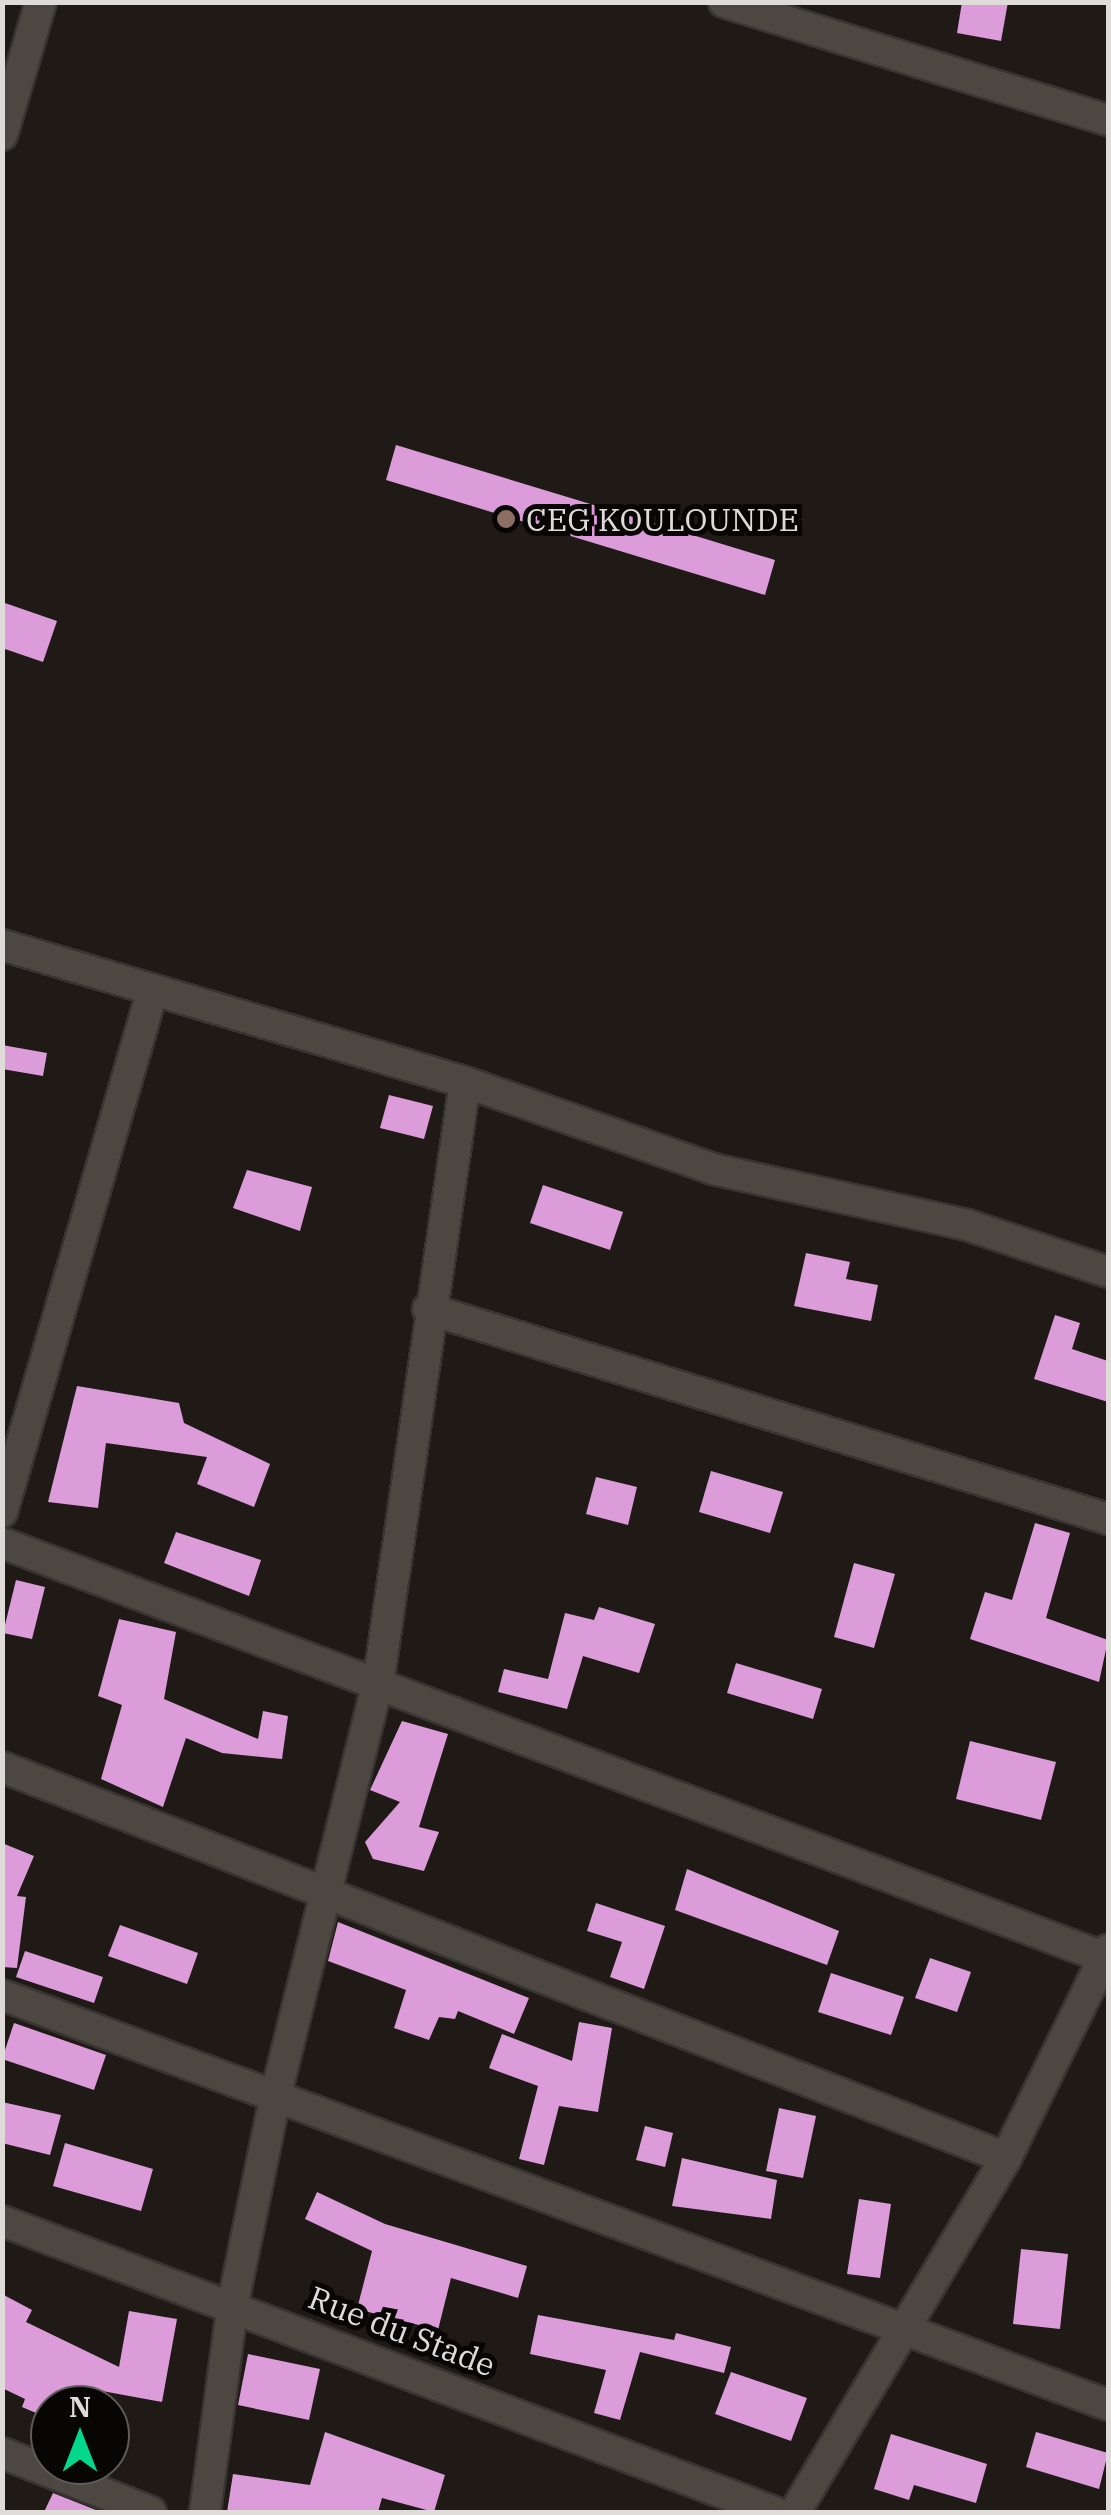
<!DOCTYPE html>
<html>
<head>
<meta charset="utf-8">
<style>
  body { margin:0 }
  #map { position:relative; width:1111px; height:2515px; overflow:hidden; background:#1f1a16; font-family:"IBM Plex Serif",serif }
  div>[style] { position:absolute }
  .building>* { inset:0; background:#dc9cd9 }
  .roads { filter:drop-shadow(2px 0 #383432) drop-shadow(-2px 0 #383432) drop-shadow(0 2px #383432) drop-shadow(0 -2px #383432) }
  .minor>* { height:30px; margin:-15px; padding:0 15px; transform-origin:15px; border-radius:15px; background:#4d4742 }
  .dots>* { width:28px; height:28px; translate:-50% -50%; box-sizing:border-box; border:5px solid #080605; border-radius:50% }
  span { translate:-50% -50%; white-space:nowrap; text-align:center; line-height:1.15; -webkit-text-stroke:10px #080605; paint-order:stroke }
  .poi-label { font-size:32px; color:#dfdbd8 }
  .left { translate:0 -50%; text-align:left }
  .street-label { font-size:32px; color:#dfdbd8 }
  .frame { position:absolute; inset:0; border:5px solid #dfdbd8; pointer-events:none }
  .north { position:absolute; left:30px; top:2385px; width:100px; height:100px; box-sizing:border-box; background:#080605; border:2px solid #5e5b59; border-radius:50%; rotate:0deg; font-size:28px; font-weight:700; line-height:40px; text-align:center; color:#dfdbd8 }
  .north::after { content:''; display:block; margin:auto; width:35px; height:45px; background:#00d98c; clip-path:polygon(50% 0,100% 100%,50% 72%,0 100%) }
</style>
</head>
<body>
<div id="map">
  <div class="building">
    <div style="clip-path:polygon(962px 2px,1008px 2px,1001px 41px,957px 33px)"></div>
    <div style="clip-path:polygon(396px 445px,775px 560px,765px 595px,386px 480px)"></div>
    <div style="clip-path:polygon(2px 602px,57px 621px,43px 662px,2px 648px)"></div>
    <div style="clip-path:polygon(2px 1045px,47px 1053px,43px 1076px,2px 1069px)"></div>
    <div style="clip-path:polygon(389px 1095px,433px 1106px,424px 1139px,380px 1128px)"></div>
    <div style="clip-path:polygon(247px 1170px,312px 1187px,300px 1231px,233px 1208px)"></div>
    <div style="clip-path:polygon(543px 1185px,623px 1212px,610px 1250px,530px 1223px)"></div>
    <div style="clip-path:polygon(806px 1253px,850px 1262px,846px 1279px,878px 1285px,871px 1321px,794px 1306px)"></div>
    <div style="clip-path:polygon(1055px 1315px,1080px 1323px,1072px 1349px,1108px 1361px,1108px 1402px,1034px 1379px)"></div>
    <div style="clip-path:polygon(77px 1386px,179px 1403px,184px 1423px,270px 1464px,254px 1507px,197px 1484px,207px 1457px,106px 1443px,98px 1508px,48px 1502px)"></div>
    <div style="clip-path:polygon(711px 1471px,783px 1492px,770px 1533px,699px 1512px)"></div>
    <div style="clip-path:polygon(596px 1477px,637px 1487px,628px 1525px,586px 1514px)"></div>
    <div style="clip-path:polygon(1035px 1523px,1070px 1533px,1046px 1618px,1108px 1640px,1099px 1682px,970px 1639px,985px 1592px,1012px 1600px)"></div>
    <div style="clip-path:polygon(176px 1532px,261px 1560px,249px 1596px,164px 1563px)"></div>
    <div style="clip-path:polygon(854px 1563px,895px 1574px,874px 1648px,834px 1637px)"></div>
    <div style="clip-path:polygon(16px 1580px,45px 1587px,32px 1639px,3px 1633px)"></div>
    <div style="clip-path:polygon(599px 1607px,655px 1624px,639px 1673px,583px 1656px,567px 1709px,498px 1692px,504px 1669px,548px 1679px,565px 1613px,594px 1620px)"></div>
    <div style="clip-path:polygon(119px 1619px,176px 1632px,164px 1699px,258px 1739px,263px 1711px,288px 1716px,282px 1759px,222px 1753px,186px 1738px,163px 1807px,101px 1779px,122px 1705px,98px 1696px)"></div>
    <div style="clip-path:polygon(736px 1663px,822px 1689px,813px 1719px,727px 1693px)"></div>
    <div style="clip-path:polygon(402px 1721px,448px 1734px,419px 1827px,439px 1832px,424px 1871px,373px 1859px,365px 1842px,400px 1802px,370px 1790px)"></div>
    <div style="clip-path:polygon(970px 1741px,1056px 1762px,1041px 1820px,956px 1799px)"></div>
    <div style="clip-path:polygon(2px 1843px,34px 1856px,17px 1896px,26px 1897px,17px 1968px,2px 1967px)"></div>
    <div style="clip-path:polygon(687px 1869px,839px 1931px,827px 1965px,675px 1910px)"></div>
    <div style="clip-path:polygon(596px 1903px,665px 1926px,644px 1989px,610px 1977px,622px 1942px,587px 1931px)"></div>
    <div style="clip-path:polygon(338px 1922px,529px 1998px,514px 2034px,458px 2011px,455px 2019px,439px 2017px,429px 2040px,394px 2028px,406px 1990px,328px 1961px)"></div>
    <div style="clip-path:polygon(120px 1925px,198px 1953px,187px 1984px,108px 1956px)"></div>
    <div style="clip-path:polygon(25px 1951px,103px 1977px,94px 2003px,16px 1977px)"></div>
    <div style="clip-path:polygon(930px 1958px,971px 1972px,957px 2012px,915px 1998px)"></div>
    <div style="clip-path:polygon(831px 1973px,904px 1997px,891px 2035px,818px 2012px)"></div>
    <div style="clip-path:polygon(579px 2022px,612px 2028px,598px 2112px,559px 2106px,544px 2165px,519px 2159px,538px 2086px,489px 2068px,502px 2034px,572px 2061px)"></div>
    <div style="clip-path:polygon(14px 2023px,106px 2055px,94px 2090px,2px 2059px)"></div>
    <div style="clip-path:polygon(2px 2102px,61px 2115px,50px 2155px,2px 2143px)"></div>
    <div style="clip-path:polygon(779px 2108px,816px 2116px,803px 2178px,766px 2171px)"></div>
    <div style="clip-path:polygon(645px 2126px,673px 2133px,665px 2167px,636px 2160px)"></div>
    <div style="clip-path:polygon(65px 2143px,153px 2169px,141px 2211px,53px 2186px)"></div>
    <div style="clip-path:polygon(682px 2158px,777px 2180px,771px 2219px,672px 2206px)"></div>
    <div style="clip-path:polygon(317px 2192px,385px 2224px,527px 2266px,518px 2298px,451px 2278px,438px 2330px,357px 2309px,372px 2251px,305px 2219px)"></div>
    <div style="clip-path:polygon(859px 2199px,891px 2204px,880px 2278px,847px 2274px)"></div>
    <div style="clip-path:polygon(1021px 2249px,1068px 2254px,1060px 2329px,1013px 2324px)"></div>
    <div style="clip-path:polygon(2px 2294px,32px 2310px,26px 2322px,119px 2367px,129px 2311px,177px 2319px,162px 2402px,102px 2391px,96px 2405px,50px 2405px,50px 2419px,22px 2407px,25px 2399px,2px 2388px)"></div>
    <div style="clip-path:polygon(538px 2315px,674px 2340px,676px 2333px,731px 2347px,724px 2373px,640px 2352px,620px 2420px,594px 2413px,606px 2370px,530px 2354px)"></div>
    <div style="clip-path:polygon(248px 2354px,320px 2369px,309px 2420px,238px 2405px)"></div>
    <div style="clip-path:polygon(731px 2372px,807px 2398px,791px 2441px,715px 2414px)"></div>
    <div style="clip-path:polygon(325px 2432px,445px 2475px,434px 2512px,382px 2498px,378px 2512px,227px 2512px,233px 2474px,310px 2485px)"></div>
    <div style="clip-path:polygon(1036px 2432px,1108px 2453px,1099px 2489px,1026px 2467px)"></div>
    <div style="clip-path:polygon(891px 2434px,987px 2464px,976px 2503px,914px 2485px,909px 2500px,874px 2489px)"></div>
    <div style="clip-path:polygon(53px 2493px,101px 2512px,44px 2512px)"></div>
  </div>
  <div class="roads">
    <div class="minor">
      <div style="left:724px;top:2px;width:402px;rotate:17.1deg"></div>
      <div style="left:2px;top:135px;width:139px;rotate:-73.7deg"></div>
      <div style="left:2px;top:945px;width:483px;rotate:16.5deg"></div>
      <div style="left:465px;top:1082px;width:263px;rotate:19.3deg"></div>
      <div style="left:713px;top:1169px;width:260px;rotate:12.4deg"></div>
      <div style="left:967px;top:1225px;width:149px;rotate:18.4deg"></div>
      <div style="left:428px;top:1309px;width:712px;rotate:17.16deg"></div>
      <div style="left:2px;top:1512px;width:544px;rotate:-73.9deg"></div>
      <div style="left:2px;top:1543px;width:1182px;rotate:20.61deg"></div>
      <div style="left:2px;top:1767px;width:1077px;rotate:21.28deg"></div>
      <div style="left:2px;top:1995px;width:1180px;rotate:20.34deg"></div>
      <div style="left:2px;top:2221px;width:825px;rotate:20.65deg"></div>
      <div style="left:2px;top:2453px;width:160px;rotate:21.6deg"></div>
      <div style="left:205px;top:2512px;width:211px;rotate:-82.4deg"></div>
      <div style="left:233px;top:2303px;width:213px;rotate:-78.4deg"></div>
      <div style="left:276px;top:2094px;width:429px;rotate:-76.1deg"></div>
      <div style="left:379px;top:1678px;width:602px;rotate:-81.79deg"></div>
      <div style="left:795px;top:2512px;width:412px;rotate:-59.2deg"></div>
      <div style="left:1006px;top:2158px;width:232px;rotate:-63.9deg"></div>
    </div>
  </div>
  <div class="dots">
    <div style="left:506px;top:519px;background:#8d6e63"></div>
  </div>
  <div class="poi-label">
    <span class="left" style="left:526px;top:519px">CEG KOULOUNDE</span>
  </div>
  <div class="street-label">
    <span style="left:402px;top:2331px;rotate:21deg">Rue du Stade</span>
  </div>
  <div class="frame"></div>
  <div class="north">N</div>
</div>
</body>
</html>
